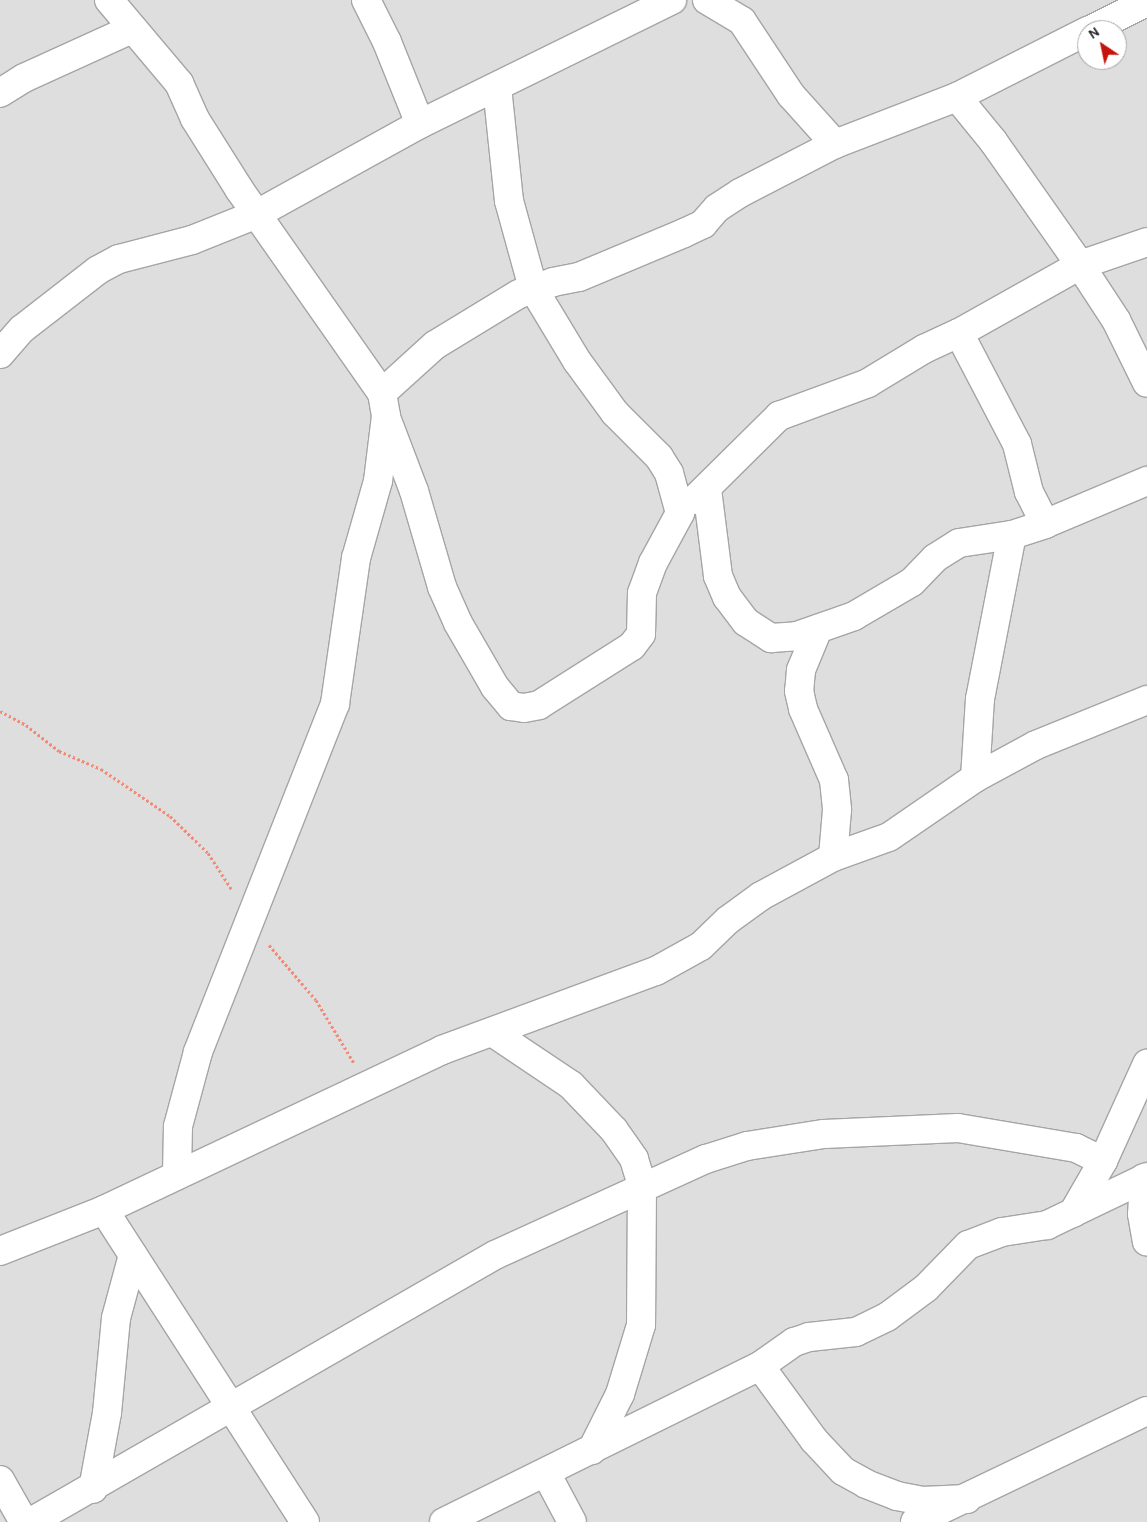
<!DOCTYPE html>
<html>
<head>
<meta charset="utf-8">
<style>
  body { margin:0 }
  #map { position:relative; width:1147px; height:1522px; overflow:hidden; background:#f1eee8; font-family:Karla,sans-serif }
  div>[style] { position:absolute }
  .residential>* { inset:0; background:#dfdede }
  .path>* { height:3px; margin-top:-1.5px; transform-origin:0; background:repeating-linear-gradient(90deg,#f28a78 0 2.5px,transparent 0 5px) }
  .roads { filter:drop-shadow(1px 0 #a5a5a5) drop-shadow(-1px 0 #a5a5a5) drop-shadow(0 1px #a5a5a5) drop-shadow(0 -1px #a5a5a5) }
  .minor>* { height:28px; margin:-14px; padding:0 14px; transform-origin:14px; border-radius:14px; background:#fff }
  span { translate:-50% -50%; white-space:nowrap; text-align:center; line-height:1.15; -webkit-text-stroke:4px #fff; paint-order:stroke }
  .north { position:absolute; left:1077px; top:20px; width:50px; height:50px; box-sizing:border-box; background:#fff; border:1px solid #a6a6a6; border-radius:50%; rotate:326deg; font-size:14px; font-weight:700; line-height:20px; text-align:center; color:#212121 }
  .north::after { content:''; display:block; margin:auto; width:18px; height:22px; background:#c5140c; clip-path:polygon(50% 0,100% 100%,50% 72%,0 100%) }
</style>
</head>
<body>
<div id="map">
  <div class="residential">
    <div style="clip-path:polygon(evenodd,0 0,1147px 0,1147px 1522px,0 1522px,0 0,1087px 30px,1117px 30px,1117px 60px,1087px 60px,1087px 30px)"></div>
  </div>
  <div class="path">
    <div style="left:0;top:711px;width:30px;rotate:28deg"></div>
    <div style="left:26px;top:725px;width:42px;rotate:38.2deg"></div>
    <div style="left:59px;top:751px;width:46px;rotate:23.2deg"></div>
    <div style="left:101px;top:769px;width:83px;rotate:34.3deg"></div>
    <div style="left:170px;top:816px;width:53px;rotate:44.2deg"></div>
    <div style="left:208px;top:853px;width:44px;rotate:57deg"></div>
    <div style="left:269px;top:945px;width:72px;rotate:49.5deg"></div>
    <div style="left:316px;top:1000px;width:74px;rotate:58.9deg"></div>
  </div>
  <div class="roads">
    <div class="minor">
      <div style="left:109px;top:0;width:109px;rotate:49.9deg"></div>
      <div style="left:179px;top:83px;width:39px;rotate:66deg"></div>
      <div style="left:195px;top:119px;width:83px;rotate:57.8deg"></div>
      <div style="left:239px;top:189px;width:249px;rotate:55deg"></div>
      <div style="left:382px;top:393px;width:23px;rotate:80deg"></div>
      <div style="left:386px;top:416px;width:65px;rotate:97deg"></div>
      <div style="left:378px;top:481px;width:80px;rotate:105.9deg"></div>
      <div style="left:356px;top:558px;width:148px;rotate:98.2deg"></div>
      <div style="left:335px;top:704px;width:374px;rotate:111.5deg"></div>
      <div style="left:198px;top:1052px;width:77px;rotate:105.1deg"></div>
      <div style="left:178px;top:1126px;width:49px;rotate:91.2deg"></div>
      <div style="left:366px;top:0;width:47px;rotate:63.4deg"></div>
      <div style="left:387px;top:42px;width:88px;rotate:68.1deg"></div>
      <div style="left:707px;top:0;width:41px;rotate:31deg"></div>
      <div style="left:742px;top:21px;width:89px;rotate:56.5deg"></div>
      <div style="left:791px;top:95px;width:66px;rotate:48.1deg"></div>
      <div style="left:1090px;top:30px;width:64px;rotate:-26.2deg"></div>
      <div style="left:0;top:93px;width:28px;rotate:-32deg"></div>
      <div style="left:24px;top:78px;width:119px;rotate:-24.4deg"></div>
      <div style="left:957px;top:97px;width:57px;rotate:50.7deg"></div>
      <div style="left:993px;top:141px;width:151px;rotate:54.9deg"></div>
      <div style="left:1080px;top:265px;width:66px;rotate:56.8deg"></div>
      <div style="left:1116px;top:320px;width:70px;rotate:63.8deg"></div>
      <div style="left:959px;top:333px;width:125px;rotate:62.4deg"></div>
      <div style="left:1017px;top:444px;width:49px;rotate:76deg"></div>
      <div style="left:1029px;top:492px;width:36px;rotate:63deg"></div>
      <div style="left:0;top:354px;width:33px;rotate:-49deg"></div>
      <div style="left:22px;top:329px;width:96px;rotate:-37.8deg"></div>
      <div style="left:98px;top:270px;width:24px;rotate:-28deg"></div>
      <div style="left:119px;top:259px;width:75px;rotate:-14.6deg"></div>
      <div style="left:192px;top:240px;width:70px;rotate:-21.8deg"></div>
      <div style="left:257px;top:214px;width:186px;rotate:-28.9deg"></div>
      <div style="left:420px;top:124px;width:281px;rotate:-26.2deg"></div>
      <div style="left:382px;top:393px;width:72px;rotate:-42.2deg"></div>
      <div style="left:435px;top:345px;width:98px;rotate:-31.3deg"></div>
      <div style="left:519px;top:294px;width:36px;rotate:-19deg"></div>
      <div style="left:553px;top:282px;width:26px;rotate:-11deg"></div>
      <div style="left:579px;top:277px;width:114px;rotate:-22.7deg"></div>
      <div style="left:684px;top:233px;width:21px;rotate:-25deg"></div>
      <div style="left:703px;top:224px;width:21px;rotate:-49deg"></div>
      <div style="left:717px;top:208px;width:27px;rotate:-33deg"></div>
      <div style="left:740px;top:193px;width:107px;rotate:-27.3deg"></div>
      <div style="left:835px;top:144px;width:131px;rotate:-21.1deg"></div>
      <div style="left:957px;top:97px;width:146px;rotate:-26.9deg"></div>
      <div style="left:387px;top:420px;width:76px;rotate:69.2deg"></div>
      <div style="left:414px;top:491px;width:100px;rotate:73.7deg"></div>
      <div style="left:442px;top:587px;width:39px;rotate:66deg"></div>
      <div style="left:458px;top:623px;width:74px;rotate:60deg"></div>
      <div style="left:495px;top:687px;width:25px;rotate:50deg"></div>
      <div style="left:511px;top:706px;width:13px;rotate:9deg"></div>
      <div style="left:524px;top:708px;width:15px;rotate:-11deg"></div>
      <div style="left:539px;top:705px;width:110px;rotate:-32.4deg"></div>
      <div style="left:632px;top:646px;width:15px;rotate:-53deg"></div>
      <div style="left:641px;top:634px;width:41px;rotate:-88.6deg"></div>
      <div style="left:642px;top:593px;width:32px;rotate:-70deg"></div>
      <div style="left:653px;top:563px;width:57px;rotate:-61.6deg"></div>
      <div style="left:680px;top:513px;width:41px;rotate:-105.4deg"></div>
      <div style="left:669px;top:473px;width:19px;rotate:-122deg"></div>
      <div style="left:659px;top:457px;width:62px;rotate:-135deg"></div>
      <div style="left:615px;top:413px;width:64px;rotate:-126.2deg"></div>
      <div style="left:577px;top:361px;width:85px;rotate:-121.1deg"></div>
      <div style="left:533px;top:288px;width:90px;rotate:-105.4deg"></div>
      <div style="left:509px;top:201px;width:115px;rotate:-96deg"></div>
      <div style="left:707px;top:489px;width:88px;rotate:82.8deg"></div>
      <div style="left:718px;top:576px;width:23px;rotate:67deg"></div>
      <div style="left:727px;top:597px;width:31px;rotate:53deg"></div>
      <div style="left:746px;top:622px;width:30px;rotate:33deg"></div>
      <div style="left:771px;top:638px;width:26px;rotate:-4deg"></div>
      <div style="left:797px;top:636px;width:60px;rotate:-19.3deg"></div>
      <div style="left:854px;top:616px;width:67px;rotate:-30.4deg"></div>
      <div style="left:912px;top:582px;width:33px;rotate:-46deg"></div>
      <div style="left:935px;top:558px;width:28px;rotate:-32deg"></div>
      <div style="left:959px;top:543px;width:54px;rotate:-8.6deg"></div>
      <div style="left:1012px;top:535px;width:35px;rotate:-18deg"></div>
      <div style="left:1045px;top:524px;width:111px;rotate:-22.9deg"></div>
      <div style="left:694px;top:500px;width:120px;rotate:-44.7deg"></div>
      <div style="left:779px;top:416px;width:95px;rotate:-20.3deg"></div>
      <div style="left:868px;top:383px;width:66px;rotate:-31.3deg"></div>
      <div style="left:924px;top:349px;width:38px;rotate:-25deg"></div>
      <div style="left:959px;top:333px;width:139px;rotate:-29.3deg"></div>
      <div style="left:1080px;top:265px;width:71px;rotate:-18.9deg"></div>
      <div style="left:818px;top:629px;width:44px;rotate:112.5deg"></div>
      <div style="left:801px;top:670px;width:21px;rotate:95deg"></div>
      <div style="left:799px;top:691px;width:18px;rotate:77deg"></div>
      <div style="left:803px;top:709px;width:77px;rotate:66.4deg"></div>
      <div style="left:834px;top:780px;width:30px;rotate:84deg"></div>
      <div style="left:837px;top:810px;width:47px;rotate:94.9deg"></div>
      <div style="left:975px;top:778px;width:79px;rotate:-86.4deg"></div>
      <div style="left:980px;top:699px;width:167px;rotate:-79deg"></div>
      <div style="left:492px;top:1032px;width:95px;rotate:33.9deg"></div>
      <div style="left:571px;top:1085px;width:62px;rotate:46.3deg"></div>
      <div style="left:614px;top:1130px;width:35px;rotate:55deg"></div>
      <div style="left:634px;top:1159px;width:28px;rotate:73deg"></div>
      <div style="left:642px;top:1186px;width:139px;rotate:90.4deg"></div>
      <div style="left:641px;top:1325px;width:72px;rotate:106.9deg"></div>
      <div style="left:620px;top:1394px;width:63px;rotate:116.6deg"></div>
      <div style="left:1144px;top:1178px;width:36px;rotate:93deg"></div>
      <div style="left:1142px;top:1214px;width:28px;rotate:80deg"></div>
      <div style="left:104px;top:1210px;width:371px;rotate:57.2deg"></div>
      <div style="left:1073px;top:1213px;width:60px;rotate:-60deg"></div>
      <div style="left:1103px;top:1161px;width:107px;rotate:-65.6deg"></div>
      <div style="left:0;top:1251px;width:112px;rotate:-21.5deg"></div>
      <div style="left:104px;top:1210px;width:374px;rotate:-25.3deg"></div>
      <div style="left:442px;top:1050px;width:228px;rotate:-20.3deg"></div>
      <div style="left:656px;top:971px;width:51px;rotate:-29.1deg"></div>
      <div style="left:701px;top:946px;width:37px;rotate:-44deg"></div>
      <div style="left:728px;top:920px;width:41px;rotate:-36deg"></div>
      <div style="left:761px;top:896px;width:82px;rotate:-28.4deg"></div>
      <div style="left:833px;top:857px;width:59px;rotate:-19.7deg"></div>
      <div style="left:889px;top:837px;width:104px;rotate:-34.5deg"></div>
      <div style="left:975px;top:778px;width:69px;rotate:-28.4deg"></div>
      <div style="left:1036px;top:745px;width:120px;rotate:-22.1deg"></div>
      <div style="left:760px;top:1366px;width:92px;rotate:53.9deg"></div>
      <div style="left:814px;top:1440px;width:42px;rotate:46.9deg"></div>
      <div style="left:843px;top:1471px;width:26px;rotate:29deg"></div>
      <div style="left:866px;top:1484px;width:33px;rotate:21deg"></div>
      <div style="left:897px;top:1496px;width:25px;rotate:11deg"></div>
      <div style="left:922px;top:1501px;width:45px;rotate:-2.5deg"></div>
      <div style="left:546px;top:1473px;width:55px;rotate:62deg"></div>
      <div style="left:0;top:1480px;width:48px;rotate:60.3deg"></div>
      <div style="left:93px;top:1489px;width:77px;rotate:-79.6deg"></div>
      <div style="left:107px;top:1413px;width:95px;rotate:-84.6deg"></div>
      <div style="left:116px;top:1318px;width:65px;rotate:-74.9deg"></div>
      <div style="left:31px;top:1522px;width:535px;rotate:-29.92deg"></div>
      <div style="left:495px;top:1255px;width:232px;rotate:-24.5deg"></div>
      <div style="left:706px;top:1159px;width:43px;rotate:-17.6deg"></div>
      <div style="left:747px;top:1146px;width:78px;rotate:-8.9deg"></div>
      <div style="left:824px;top:1134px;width:134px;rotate:-2.6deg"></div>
      <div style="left:958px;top:1128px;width:120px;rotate:9.6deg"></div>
      <div style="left:1076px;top:1148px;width:30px;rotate:26deg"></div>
      <div style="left:444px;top:1522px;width:352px;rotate:-26.3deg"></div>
      <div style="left:760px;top:1366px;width:42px;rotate:-35.2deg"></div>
      <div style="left:794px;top:1342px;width:16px;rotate:-18deg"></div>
      <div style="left:809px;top:1337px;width:47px;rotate:-6.1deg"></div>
      <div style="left:856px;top:1332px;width:34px;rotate:-26deg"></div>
      <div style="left:887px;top:1317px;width:49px;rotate:-36.6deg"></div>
      <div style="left:926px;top:1288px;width:60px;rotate:-45.7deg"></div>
      <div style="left:968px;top:1245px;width:36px;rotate:-21deg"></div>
      <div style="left:1002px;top:1232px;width:46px;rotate:-8.8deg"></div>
      <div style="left:1047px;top:1225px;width:111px;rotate:-25.6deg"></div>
      <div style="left:915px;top:1522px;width:257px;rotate:-25.6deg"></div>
    </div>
  </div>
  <div class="north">N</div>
</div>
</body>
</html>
